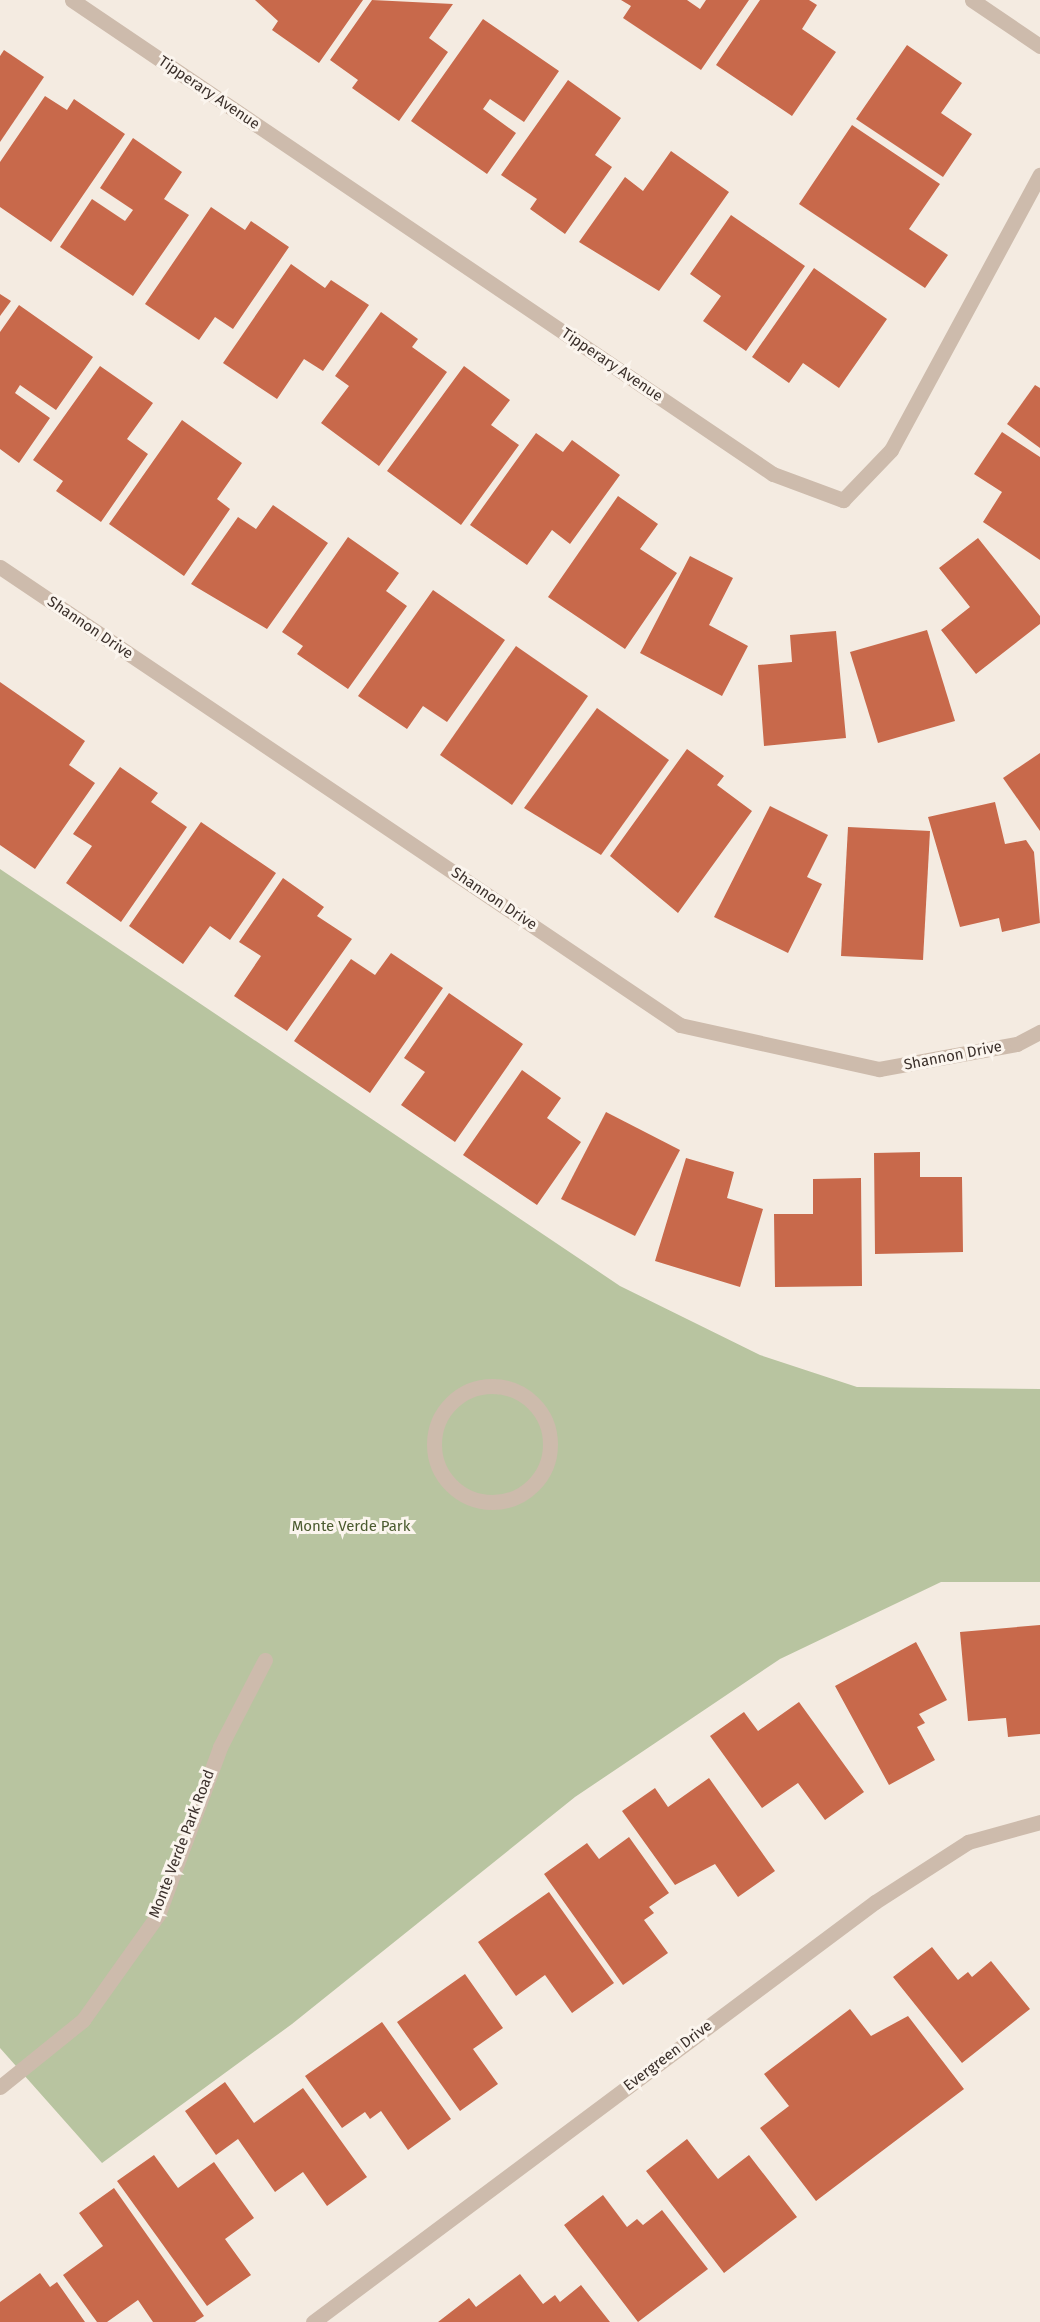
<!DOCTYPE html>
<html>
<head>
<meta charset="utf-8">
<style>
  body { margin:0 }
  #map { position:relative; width:1040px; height:2322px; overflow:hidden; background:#f4ebe1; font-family:"Fira Sans",sans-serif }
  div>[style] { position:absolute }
  .green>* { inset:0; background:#b8c4a0 }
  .building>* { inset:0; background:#c8694b }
  .service>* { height:15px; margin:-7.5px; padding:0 7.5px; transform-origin:7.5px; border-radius:7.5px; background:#cdbbac }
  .service>.ring { margin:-7.5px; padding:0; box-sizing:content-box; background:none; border:15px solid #cdbbac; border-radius:50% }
  .minor>* { height:15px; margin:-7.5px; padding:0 7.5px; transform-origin:7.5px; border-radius:7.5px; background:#cdbbac }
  span { translate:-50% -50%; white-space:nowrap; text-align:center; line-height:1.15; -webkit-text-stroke:6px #fbf5ee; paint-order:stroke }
  .street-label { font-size:15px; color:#3b302b }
  .park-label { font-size:15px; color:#4a5a2e }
</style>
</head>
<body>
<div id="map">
  <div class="green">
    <div style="clip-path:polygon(0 869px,620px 1286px,760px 1355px,857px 1387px,1040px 1389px,1040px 1582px,941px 1582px,780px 1659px,575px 1797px,292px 2024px,102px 2163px,0 2048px)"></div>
  </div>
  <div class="building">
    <div style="clip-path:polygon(255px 0,363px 0,319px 63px,272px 30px,278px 21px)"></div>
    <div style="clip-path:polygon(372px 0,453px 4px,429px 38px,448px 52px,399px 121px,352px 88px,358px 80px,330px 60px)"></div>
    <div style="clip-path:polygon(621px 0,687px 0,700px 9px,706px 0,749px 0,701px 70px,623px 18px,631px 6px)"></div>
    <div style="clip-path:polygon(760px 0,809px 0,817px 5px,802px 29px,836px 52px,792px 116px,716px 65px)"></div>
    <div style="clip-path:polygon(483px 19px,559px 71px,524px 122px,490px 99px,483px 109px,516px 133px,487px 174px,411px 121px)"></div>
    <div style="clip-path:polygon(907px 45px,962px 83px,941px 113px,972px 134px,943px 177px,856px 119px)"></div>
    <div style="clip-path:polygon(4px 50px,44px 77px,0 142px,0 56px)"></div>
    <div style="clip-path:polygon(568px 80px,621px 118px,595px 155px,612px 167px,565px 234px,530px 209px,537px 199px,501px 175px)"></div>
    <div style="clip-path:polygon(45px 96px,67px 110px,74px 99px,125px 134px,51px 242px,0 207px,0 162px)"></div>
    <div style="clip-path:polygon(852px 125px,940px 184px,909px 229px,948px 255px,925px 288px,799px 204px)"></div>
    <div style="clip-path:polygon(133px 138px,182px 172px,164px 199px,189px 215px,133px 296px,60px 247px,92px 199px,125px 221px,133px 210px,100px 188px)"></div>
    <div style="clip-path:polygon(671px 151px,729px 192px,659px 291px,579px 242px,625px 177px,643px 191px)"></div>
    <div style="clip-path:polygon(211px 207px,245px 230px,251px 221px,289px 247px,233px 329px,215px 317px,199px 340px,145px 304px)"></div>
    <div style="clip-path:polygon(731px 215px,805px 266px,746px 351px,703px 321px,721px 296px,690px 274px)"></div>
    <div style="clip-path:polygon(291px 264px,325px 288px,331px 280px,369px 305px,323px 371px,304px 359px,277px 399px,223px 363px)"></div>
    <div style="clip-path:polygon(814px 268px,887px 319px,839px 388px,803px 363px,789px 383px,752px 357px)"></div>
    <div style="clip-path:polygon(0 294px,11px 301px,0 316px)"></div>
    <div style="clip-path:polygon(19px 305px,93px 357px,56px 410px,20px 385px,15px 393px,50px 418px,19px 463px,0 449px,0 332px)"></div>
    <div style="clip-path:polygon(381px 312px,418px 339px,412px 347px,447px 372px,379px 466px,321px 423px,349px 386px,335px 376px)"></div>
    <div style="clip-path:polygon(100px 366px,153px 403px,127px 439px,148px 454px,101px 522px,56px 491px,63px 481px,33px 460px)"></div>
    <div style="clip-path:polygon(464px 366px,510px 400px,491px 425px,519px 445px,461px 525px,387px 471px)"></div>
    <div style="clip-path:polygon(1035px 385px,1040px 388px,1040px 448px,1007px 424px)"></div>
    <div style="clip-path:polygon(182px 420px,242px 463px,217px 499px,230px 509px,184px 576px,109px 524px)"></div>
    <div style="clip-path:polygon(1002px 432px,1040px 457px,1040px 560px,983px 522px,1002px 492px,974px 474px)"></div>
    <div style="clip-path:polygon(536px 433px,563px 452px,572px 440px,620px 475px,570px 544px,552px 530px,527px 565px,470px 525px)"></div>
    <div style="clip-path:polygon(618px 496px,658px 524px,640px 549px,677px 573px,625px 649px,548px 597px)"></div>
    <div style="clip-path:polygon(273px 505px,328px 543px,267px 629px,191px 584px,238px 517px,256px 529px)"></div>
    <div style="clip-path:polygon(348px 537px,399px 573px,386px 591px,407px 606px,348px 689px,297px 654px,303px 646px,282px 632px)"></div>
    <div style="clip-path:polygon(978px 538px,1040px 616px,1040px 624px,976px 674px,941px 630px,970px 607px,939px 568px)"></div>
    <div style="clip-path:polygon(690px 556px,733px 578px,709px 625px,748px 646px,722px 696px,640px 653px)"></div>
    <div style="clip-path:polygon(433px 590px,505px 640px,447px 722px,423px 706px,407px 729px,358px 696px)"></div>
    <div style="clip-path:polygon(927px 630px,955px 721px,878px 743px,850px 652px)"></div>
    <div style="clip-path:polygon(836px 631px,846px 738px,764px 746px,758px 665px,792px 662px,790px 635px)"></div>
    <div style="clip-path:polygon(516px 646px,588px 696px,512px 805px,440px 755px)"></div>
    <div style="clip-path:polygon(0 682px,85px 741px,69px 765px,95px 783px,35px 869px,0 845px)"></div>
    <div style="clip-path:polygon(597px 708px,669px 760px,601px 855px,524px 808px)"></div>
    <div style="clip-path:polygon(687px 749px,724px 776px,717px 785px,752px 811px,678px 913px,610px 856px)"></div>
    <div style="clip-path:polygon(1040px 753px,1040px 831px,1003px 778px)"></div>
    <div style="clip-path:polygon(120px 767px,158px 793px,151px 802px,187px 827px,121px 922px,66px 883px,92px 846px,73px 834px)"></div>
    <div style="clip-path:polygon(995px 802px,1005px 844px,1026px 840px,1034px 852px,1040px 923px,1002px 932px,999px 918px,960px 927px,928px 817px)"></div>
    <div style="clip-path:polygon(770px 806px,828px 835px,807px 877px,822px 884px,788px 953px,714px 917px)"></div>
    <div style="clip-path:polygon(201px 822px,276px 873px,230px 940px,210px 926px,183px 964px,129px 926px)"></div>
    <div style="clip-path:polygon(848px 827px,930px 831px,923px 960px,841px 956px)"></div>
    <div style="clip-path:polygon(283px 878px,324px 907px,317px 916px,352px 939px,287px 1031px,234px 996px,261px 956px,239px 942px)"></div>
    <div style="clip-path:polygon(391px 953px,443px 988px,370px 1093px,294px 1041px,351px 959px,375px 975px)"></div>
    <div style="clip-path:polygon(449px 993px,523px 1044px,455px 1142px,401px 1105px,425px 1072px,404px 1058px)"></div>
    <div style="clip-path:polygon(522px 1070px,561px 1098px,547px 1118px,581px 1142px,537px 1205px,463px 1155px)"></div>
    <div style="clip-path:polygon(606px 1112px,680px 1150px,635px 1236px,561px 1199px)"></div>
    <div style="clip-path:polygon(920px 1152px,920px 1177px,962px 1177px,963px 1252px,875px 1254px,874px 1153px)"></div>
    <div style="clip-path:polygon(686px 1158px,734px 1172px,727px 1198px,763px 1209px,740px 1287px,655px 1261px)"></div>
    <div style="clip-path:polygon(861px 1178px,862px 1286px,775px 1287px,774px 1214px,813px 1214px,813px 1179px)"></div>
    <div style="clip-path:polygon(1040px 1625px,1040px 1734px,1008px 1737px,1006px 1718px,968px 1721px,960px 1632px)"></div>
    <div style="clip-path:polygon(916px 1642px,947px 1700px,919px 1714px,925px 1723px,917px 1727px,935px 1760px,889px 1785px,835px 1686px)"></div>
    <div style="clip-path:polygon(799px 1702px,864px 1792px,825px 1820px,798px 1783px,762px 1808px,710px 1736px,744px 1712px,758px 1731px)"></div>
    <div style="clip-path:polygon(709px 1778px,775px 1871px,738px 1897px,715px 1864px,675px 1885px,622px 1811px,655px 1788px,668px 1807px)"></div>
    <div style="clip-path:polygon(629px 1837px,669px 1893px,649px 1907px,654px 1913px,644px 1920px,668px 1953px,623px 1985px,544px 1874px,587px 1843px,599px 1859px)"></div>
    <div style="clip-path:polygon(549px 1892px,614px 1983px,572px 2013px,545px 1975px,516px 1996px,478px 1942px)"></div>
    <div style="clip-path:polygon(932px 1947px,958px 1980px,968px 1972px,972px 1977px,991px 1961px,1030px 2009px,962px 2063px,893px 1977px)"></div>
    <div style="clip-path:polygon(465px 1974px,503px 2028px,473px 2049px,498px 2084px,460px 2111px,397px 2022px)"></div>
    <div style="clip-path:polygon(850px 2009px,871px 2036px,908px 2016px,964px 2089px,816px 2201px,760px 2128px,789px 2106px,764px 2074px)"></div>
    <div style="clip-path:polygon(382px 2022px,451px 2119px,408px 2150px,381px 2111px,370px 2119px,365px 2112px,342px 2128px,305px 2076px)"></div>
    <div style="clip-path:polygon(225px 2082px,254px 2123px,303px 2088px,367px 2177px,327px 2206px,303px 2172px,275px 2192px,238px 2139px,216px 2155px,185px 2111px)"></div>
    <div style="clip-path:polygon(687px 2139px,718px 2179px,749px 2155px,797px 2217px,724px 2273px,646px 2171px)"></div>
    <div style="clip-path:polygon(154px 2155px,178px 2188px,214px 2162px,254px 2218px,225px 2239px,251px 2275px,207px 2306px,117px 2181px)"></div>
    <div style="clip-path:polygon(114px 2188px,204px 2316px,195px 2322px,153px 2322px,138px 2300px,107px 2322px,97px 2322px,63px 2275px,103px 2246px,79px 2213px)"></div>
    <div style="clip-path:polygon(603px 2195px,627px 2227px,637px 2219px,643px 2225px,662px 2210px,708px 2269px,638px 2322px,564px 2225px)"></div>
    <div style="clip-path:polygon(40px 2273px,50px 2287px,57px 2282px,85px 2322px,0 2322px,0 2302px)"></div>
    <div style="clip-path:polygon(520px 2274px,543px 2304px,555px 2295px,560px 2302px,581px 2285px,610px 2322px,438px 2322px,469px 2298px,476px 2307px)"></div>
  </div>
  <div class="service">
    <div class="ring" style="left:434px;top:1386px;width:101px;height:101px"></div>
    <div style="left:0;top:2087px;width:107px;rotate:-38.9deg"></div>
    <div style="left:83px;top:2020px;width:129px;rotate:-54.5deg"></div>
    <div style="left:158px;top:1915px;width:179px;rotate:-69.7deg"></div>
    <div style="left:220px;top:1747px;width:98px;rotate:-62.7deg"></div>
  </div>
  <div class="minor">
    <div style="left:72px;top:0;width:846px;rotate:34.07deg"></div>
    <div style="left:773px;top:474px;width:75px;rotate:20.4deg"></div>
    <div style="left:843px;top:500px;width:69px;rotate:-46.2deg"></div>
    <div style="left:891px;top:450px;width:313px;rotate:-61.6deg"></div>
    <div style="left:972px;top:0;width:82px;rotate:34.1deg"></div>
    <div style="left:0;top:567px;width:820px;rotate:33.96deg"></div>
    <div style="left:680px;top:1025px;width:204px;rotate:12.5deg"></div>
    <div style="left:879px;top:1069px;width:140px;rotate:-10.3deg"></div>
    <div style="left:1017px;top:1044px;width:26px;rotate:-28deg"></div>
    <div style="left:313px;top:2322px;width:702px;rotate:-36.77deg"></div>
    <div style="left:875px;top:1902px;width:111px;rotate:-32.8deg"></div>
    <div style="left:968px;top:1842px;width:75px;rotate:-15.5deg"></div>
  </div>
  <div class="street-label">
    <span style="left:209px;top:93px;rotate:34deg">Tipperary Avenue</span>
    <span style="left:612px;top:365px;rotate:34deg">Tipperary Avenue</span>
    <span style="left:90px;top:628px;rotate:34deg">Shannon Drive</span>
    <span style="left:494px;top:899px;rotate:34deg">Shannon Drive</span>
    <span style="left:953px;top:1056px;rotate:-11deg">Shannon Drive</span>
    <span style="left:182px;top:1844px;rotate:-69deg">Monte Verde Park Road</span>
    <span style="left:668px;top:2056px;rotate:-37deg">Evergreen Drive</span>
  </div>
  <div class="park-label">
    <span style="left:351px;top:1527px">Monte Verde Park</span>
  </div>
</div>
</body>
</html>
